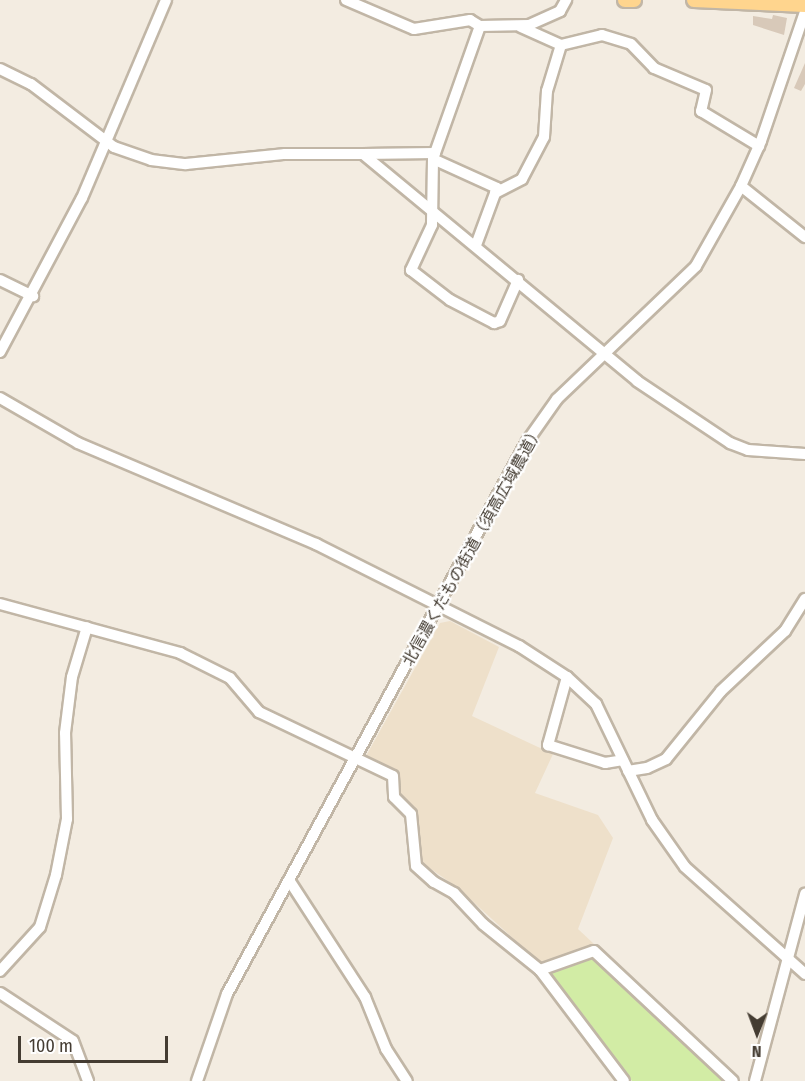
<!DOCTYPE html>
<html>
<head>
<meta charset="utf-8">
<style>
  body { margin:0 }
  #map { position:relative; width:805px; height:1081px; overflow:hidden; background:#f3ece1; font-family:"Fira Sans Condensed","Noto Sans JP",sans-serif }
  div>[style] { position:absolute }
  .education>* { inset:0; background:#eee0ca }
  .green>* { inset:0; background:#d2eca5 }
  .building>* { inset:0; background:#d8c9b9 }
  .roads { filter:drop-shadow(2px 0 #c1b6a6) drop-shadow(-2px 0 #c1b6a6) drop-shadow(0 2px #c1b6a6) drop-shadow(0 -2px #c1b6a6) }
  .minor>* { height:10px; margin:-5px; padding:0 5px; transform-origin:5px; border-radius:5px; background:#fff }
  .major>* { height:14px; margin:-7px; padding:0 7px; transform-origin:7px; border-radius:7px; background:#ffd58e }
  span { translate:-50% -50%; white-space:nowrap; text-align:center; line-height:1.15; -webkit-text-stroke:4.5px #fff; paint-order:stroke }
  .street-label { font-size:16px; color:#443c32 }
  .north { position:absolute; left:727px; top:1003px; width:60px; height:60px; -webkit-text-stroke:4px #fff; paint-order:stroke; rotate:181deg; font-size:16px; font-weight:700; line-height:24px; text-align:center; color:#443c32 }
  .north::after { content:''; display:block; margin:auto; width:21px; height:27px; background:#443c32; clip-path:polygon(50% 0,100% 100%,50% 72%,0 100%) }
  .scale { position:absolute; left:18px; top:1036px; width:150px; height:27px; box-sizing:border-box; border:3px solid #443c32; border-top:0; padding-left:8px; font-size:18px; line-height:21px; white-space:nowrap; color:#443c32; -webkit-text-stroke:4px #fff; paint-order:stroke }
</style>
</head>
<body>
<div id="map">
  <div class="education">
    <div style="clip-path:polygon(450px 621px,499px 647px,472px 716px,553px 754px,535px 793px,598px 815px,613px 838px,578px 929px,594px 944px,541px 964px,458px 888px,421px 862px,416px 813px,400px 794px,396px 771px,366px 756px,440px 623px)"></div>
  </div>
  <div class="green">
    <div style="clip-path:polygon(594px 955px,728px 1081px,632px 1081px,544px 972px)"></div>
  </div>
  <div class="building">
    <div style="clip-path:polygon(773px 15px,787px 18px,784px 35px,753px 25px,753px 16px,772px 19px)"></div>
    <div style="clip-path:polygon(805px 63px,805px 84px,801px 91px,794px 88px)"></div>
  </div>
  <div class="roads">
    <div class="minor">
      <div style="left:346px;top:0;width:74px;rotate:23.1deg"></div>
      <div style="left:414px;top:29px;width:57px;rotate:-9.1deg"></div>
      <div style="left:470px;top:20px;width:12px;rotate:31deg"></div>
      <div style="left:480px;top:26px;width:49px;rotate:-1.2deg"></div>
      <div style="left:529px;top:25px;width:34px;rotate:-24deg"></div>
      <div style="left:560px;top:11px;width:13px;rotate:-61deg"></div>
      <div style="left:480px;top:26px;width:141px;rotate:109.5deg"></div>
      <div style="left:433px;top:159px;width:66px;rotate:90.9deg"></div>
      <div style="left:432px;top:225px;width:50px;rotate:115deg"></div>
      <div style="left:411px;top:270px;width:49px;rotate:37.6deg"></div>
      <div style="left:450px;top:300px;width:50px;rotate:27.6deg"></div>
      <div style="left:494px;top:323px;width:6px;rotate:-18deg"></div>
      <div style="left:500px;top:321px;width:45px;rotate:-66.3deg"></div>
      <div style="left:561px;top:45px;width:42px;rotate:-13.7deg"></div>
      <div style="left:602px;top:35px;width:30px;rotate:17deg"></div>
      <div style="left:631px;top:44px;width:33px;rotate:46deg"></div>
      <div style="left:654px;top:68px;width:56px;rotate:22.9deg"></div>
      <div style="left:706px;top:90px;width:22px;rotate:103deg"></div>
      <div style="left:701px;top:111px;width:68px;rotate:31.1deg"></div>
      <div style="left:0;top:69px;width:34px;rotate:26deg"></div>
      <div style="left:31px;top:84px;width:104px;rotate:37.2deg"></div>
      <div style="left:114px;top:147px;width:39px;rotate:19deg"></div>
      <div style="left:151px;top:160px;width:35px;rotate:7deg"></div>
      <div style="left:186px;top:164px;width:100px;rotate:-5.8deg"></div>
      <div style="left:285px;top:154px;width:78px"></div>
      <div style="left:363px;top:154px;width:356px;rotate:39.6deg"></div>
      <div style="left:637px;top:381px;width:112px;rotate:33.7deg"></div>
      <div style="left:730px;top:443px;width:19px;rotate:21deg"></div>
      <div style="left:748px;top:450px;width:57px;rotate:4deg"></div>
      <div style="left:363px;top:154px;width:72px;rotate:-0.8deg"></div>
      <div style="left:433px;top:159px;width:70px;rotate:24.4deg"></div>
      <div style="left:497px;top:188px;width:61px;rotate:110.2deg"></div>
      <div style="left:741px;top:186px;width:82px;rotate:38.6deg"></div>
      <div style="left:495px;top:193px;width:30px;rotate:-27deg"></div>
      <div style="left:522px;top:179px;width:47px;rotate:-62.4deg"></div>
      <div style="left:544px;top:137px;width:46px;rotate:-86.3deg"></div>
      <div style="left:547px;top:91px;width:48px;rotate:-73.1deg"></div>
      <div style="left:561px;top:45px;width:44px;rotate:-155.8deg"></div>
      <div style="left:0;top:280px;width:37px;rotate:26deg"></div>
      <div style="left:0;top:352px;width:174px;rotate:-62deg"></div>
      <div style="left:82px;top:198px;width:215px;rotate:-67deg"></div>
      <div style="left:0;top:398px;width:90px;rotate:30deg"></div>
      <div style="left:78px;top:443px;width:259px;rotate:23deg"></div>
      <div style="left:316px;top:544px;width:227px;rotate:26.7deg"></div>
      <div style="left:519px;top:646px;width:57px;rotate:32.9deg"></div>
      <div style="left:567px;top:677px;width:40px;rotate:43deg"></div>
      <div style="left:596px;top:704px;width:129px;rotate:64.2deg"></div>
      <div style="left:652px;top:820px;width:57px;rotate:54.9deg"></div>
      <div style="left:685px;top:867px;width:161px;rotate:41.7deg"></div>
      <div style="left:0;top:604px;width:187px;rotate:15.2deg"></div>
      <div style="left:180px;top:653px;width:56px;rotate:26.6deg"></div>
      <div style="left:230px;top:678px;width:45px;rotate:49.5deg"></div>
      <div style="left:259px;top:712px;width:148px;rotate:25.5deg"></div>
      <div style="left:393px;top:776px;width:21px;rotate:87deg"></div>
      <div style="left:394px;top:797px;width:24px;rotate:45deg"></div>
      <div style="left:411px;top:814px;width:52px;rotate:84.5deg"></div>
      <div style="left:416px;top:866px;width:24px;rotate:42deg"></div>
      <div style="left:434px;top:882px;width:23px;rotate:29deg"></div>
      <div style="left:454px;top:893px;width:42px;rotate:46.9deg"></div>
      <div style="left:483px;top:924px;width:73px;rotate:38.9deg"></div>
      <div style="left:540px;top:970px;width:57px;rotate:-19.4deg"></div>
      <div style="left:594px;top:951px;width:190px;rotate:43.1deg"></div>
      <div style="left:567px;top:677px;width:71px;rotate:105.6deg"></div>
      <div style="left:548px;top:745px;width:60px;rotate:17.5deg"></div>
      <div style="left:605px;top:763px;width:18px;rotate:-9deg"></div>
      <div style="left:628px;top:771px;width:19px;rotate:-9deg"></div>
      <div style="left:647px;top:768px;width:21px;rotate:-25deg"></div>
      <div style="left:666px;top:759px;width:87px;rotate:-51deg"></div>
      <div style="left:721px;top:691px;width:88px;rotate:-43.2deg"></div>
      <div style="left:785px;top:631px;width:38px;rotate:-58deg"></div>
      <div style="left:289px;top:880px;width:140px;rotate:57deg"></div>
      <div style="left:365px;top:997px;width:56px;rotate:68deg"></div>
      <div style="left:386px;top:1049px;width:38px;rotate:57deg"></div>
      <div style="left:540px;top:970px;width:139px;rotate:52.9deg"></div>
      <div style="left:0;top:971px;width:59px;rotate:-47.7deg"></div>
      <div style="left:40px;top:927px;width:54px;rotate:-72.9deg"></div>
      <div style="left:56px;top:875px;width:57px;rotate:-78.9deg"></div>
      <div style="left:67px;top:819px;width:86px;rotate:-91.3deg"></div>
      <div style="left:65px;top:733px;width:56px;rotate:-82.9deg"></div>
      <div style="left:72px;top:677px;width:52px;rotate:-73.3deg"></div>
      <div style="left:0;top:993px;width:87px;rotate:33.3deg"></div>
      <div style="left:73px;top:1041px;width:43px;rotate:69.4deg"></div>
      <div style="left:197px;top:1081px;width:92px;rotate:-71deg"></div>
      <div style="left:227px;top:994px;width:627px;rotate:-61.51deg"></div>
      <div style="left:526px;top:443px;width:54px;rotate:-54.8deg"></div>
      <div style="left:557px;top:399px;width:192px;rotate:-43.7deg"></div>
      <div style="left:696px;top:266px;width:92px;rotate:-60.6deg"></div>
      <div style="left:741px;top:186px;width:49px;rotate:-66deg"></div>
      <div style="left:761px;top:141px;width:136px;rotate:-71.2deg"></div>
      <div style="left:755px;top:1081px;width:194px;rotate:-75deg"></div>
    </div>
    <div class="major">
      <div style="left:625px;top:0;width:9px"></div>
      <div style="left:694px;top:0;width:111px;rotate:2.6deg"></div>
    </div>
  </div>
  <div class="street-label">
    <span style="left:473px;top:546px;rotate:-61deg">北信濃くだもの街道（須高広域農道）</span>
  </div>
  <div class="north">N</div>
  <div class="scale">100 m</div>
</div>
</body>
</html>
